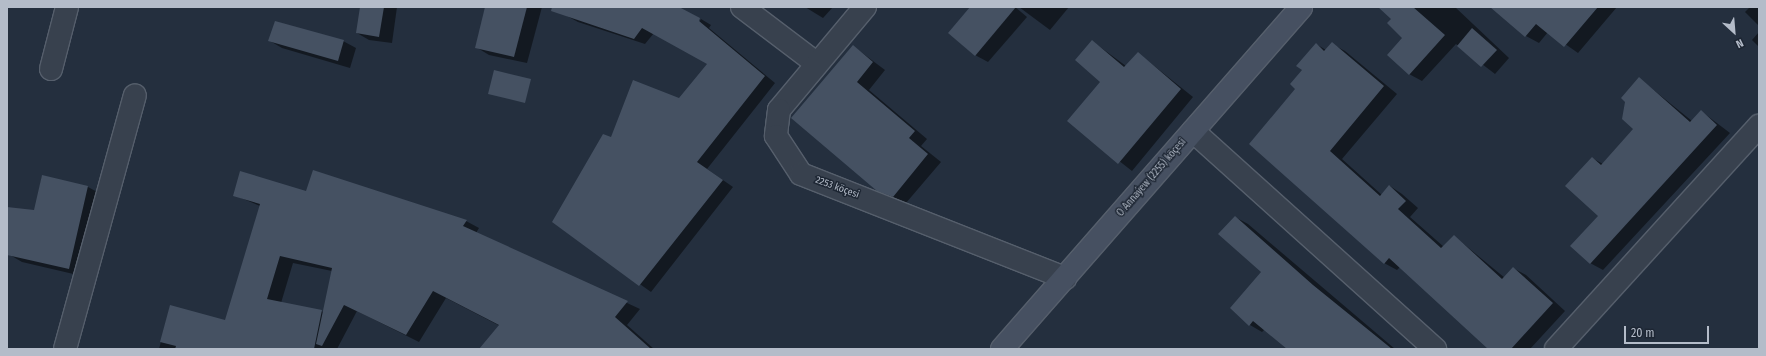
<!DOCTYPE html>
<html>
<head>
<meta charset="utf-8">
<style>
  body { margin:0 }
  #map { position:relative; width:1766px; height:356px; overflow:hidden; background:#242f3e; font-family:"Fira Sans Condensed",sans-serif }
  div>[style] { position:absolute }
  .shadow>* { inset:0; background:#0007 }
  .building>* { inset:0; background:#455162 }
  .roads { filter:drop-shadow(1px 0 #565f6c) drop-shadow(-1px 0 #565f6c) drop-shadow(0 1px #565f6c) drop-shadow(0 -1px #565f6c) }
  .street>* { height:22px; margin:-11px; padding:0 11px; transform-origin:11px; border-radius:11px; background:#38414e }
  .secondary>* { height:22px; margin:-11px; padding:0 11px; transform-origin:11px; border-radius:11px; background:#465061 }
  span { translate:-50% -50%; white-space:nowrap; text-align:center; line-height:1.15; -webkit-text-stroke:3px #1d2633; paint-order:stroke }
  .street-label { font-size:10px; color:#b4bcc9 }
  .frame { position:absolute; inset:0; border:8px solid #b4bcc9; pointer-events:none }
  .north { position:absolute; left:1714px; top:12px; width:40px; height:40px; -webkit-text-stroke:3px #1d2633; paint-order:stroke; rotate:154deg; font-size:11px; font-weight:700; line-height:16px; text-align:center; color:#b4bcc9 }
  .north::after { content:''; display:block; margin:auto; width:14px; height:18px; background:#b4bcc9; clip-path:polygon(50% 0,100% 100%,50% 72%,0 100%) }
  .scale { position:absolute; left:1624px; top:326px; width:85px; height:18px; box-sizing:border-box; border:2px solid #b4bcc9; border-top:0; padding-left:5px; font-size:12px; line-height:14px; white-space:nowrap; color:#b4bcc9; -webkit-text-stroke:3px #1d2633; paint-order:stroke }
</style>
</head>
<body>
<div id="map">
  <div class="shadow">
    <div style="clip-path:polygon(361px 7px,397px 7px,392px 43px,369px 40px,357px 33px)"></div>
    <div style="clip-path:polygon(486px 7px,542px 7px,527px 63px,489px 55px,476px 47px)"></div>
    <div style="clip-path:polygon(571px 7px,677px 7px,697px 26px,701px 19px,711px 25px,709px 28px,775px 83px,707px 169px,733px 187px,651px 292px,553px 222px,612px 138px,679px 100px,708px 64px,654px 33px,645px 44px,578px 22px,567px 16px)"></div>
    <div style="clip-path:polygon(805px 7px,833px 7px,823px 18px)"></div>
    <div style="clip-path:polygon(971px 7px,1015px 7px,1027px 17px,988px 62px,975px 55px)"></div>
    <div style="clip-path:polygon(1019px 7px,1069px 7px,1050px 30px)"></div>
    <div style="clip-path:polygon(1380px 7px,1455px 7px,1509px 58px,1495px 74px,1456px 44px,1422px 81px,1409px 74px,1404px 38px,1393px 19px)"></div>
    <div style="clip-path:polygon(1513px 7px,1617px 7px,1578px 53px,1548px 32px,1539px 43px,1526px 36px,1504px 18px)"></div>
    <div style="clip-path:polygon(1750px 7px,1759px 7px,1759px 26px,1745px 12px)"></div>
    <div style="clip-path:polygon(1759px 32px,1759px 47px,1752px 40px)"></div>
    <div style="clip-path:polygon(270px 41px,343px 41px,356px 48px,350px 68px,282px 48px)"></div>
    <div style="clip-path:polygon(1092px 41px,1126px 66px,1138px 53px,1193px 97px,1132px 171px,1068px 121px,1102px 82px)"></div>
    <div style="clip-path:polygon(1316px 44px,1326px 50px,1332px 44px,1345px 51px,1397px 94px,1342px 159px,1382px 195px,1390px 186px,1402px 194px,1418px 208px,1410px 217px,1444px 247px,1454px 236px,1505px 278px,1513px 268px,1526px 275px,1565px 311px,1530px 349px,1490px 349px,1400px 267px,1397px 270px,1384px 263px,1296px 89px)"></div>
    <div style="clip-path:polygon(853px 46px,885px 70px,869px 90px,927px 139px,921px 146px,941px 162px,906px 203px,878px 190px,792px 118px)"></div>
    <div style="clip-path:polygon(1640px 79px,1692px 121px,1701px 111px,1730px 133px,1603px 270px,1590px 263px,1599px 216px,1592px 158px,1603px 164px,1634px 129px)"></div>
    <div style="clip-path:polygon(42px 176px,88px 187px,101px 194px,82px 276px,22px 262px,10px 255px,7px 208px,35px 211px)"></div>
    <div style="clip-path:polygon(evenodd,307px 192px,466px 221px,479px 228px,476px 233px,640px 309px,627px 325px,654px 349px,481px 349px,500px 326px,446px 298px,419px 342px,357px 311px,337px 349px,159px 349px,170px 307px,226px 321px,260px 206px,234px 195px,307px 192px,293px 263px,332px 271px,324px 312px,281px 303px,293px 263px)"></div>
    <div style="clip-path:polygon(1235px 217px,1248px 224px,1395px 349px,1289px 349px,1265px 329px,1262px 332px,1250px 325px,1263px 272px)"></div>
  </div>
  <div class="building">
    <div style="clip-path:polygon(360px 7px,384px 7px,379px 37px,356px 33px)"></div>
    <div style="clip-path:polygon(485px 7px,527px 7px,514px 57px,475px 48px)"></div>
    <div style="clip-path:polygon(552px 7px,679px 7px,700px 18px,699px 21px,765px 76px,697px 162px,723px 180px,639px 286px,552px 222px,603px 134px,611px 137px,633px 80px,679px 98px,707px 64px,642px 28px,634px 39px,551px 11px)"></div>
    <div style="clip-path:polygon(970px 7px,1016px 7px,975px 56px,948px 33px)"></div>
    <div style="clip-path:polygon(1378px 7px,1413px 7px,1445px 35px,1409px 75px,1387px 55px,1402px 38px,1387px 23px,1391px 19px)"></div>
    <div style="clip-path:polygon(1490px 7px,1598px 7px,1564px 47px,1536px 24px,1525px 37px)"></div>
    <div style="clip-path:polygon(275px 21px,344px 40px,338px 61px,268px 41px)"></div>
    <div style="clip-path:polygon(1472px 28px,1497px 50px,1481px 67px,1457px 46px)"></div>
    <div style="clip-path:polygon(1092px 40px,1124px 67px,1138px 52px,1181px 89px,1118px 164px,1067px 121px,1100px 82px,1075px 60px)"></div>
    <div style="clip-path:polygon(1332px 42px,1384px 86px,1330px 151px,1380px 196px,1389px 185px,1406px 201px,1398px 209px,1441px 248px,1454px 235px,1502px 279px,1513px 267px,1553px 303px,1511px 349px,1488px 349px,1389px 258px,1384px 264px,1249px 144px,1295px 89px,1290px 84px,1302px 70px,1296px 66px,1316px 43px,1324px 51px)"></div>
    <div style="clip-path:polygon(853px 45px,873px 62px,857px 82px,915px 131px,909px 138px,928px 154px,893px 197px,877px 191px,791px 118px)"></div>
    <div style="clip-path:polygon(494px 70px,531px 79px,525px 103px,488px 94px)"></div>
    <div style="clip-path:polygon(1639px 77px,1690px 122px,1701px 110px,1717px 125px,1590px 264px,1570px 246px,1598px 216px,1565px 186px,1592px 157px,1601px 165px,1633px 129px,1622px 119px,1625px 102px,1621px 98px)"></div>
    <div style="clip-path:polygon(313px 170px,467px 220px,463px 226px,628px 301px,615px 317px,651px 349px,479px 349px,499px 325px,433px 291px,406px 335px,344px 305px,322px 346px,316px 344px,332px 268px,280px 256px,267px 299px,322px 310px,314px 349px,175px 349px,176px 346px,160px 342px,170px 305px,225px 320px,260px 204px,233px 196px,240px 171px,306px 191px)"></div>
    <div style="clip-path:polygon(42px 175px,88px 186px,69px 269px,7px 255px,7px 207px,34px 210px)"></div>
    <div style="clip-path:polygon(1235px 216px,1313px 285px,1392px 349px,1287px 349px,1253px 321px,1249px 326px,1230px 308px,1261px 272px,1218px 234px)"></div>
  </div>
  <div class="roads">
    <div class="street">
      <div style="left:742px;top:7px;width:94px;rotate:37.2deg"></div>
      <div style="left:865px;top:7px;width:134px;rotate:129.9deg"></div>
      <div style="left:779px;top:110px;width:26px;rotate:97deg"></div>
      <div style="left:776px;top:136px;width:45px;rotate:56.7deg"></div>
      <div style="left:801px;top:174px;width:284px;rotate:21.5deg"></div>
      <div style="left:51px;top:69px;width:64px;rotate:-75.5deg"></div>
      <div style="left:1193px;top:131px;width:326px;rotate:42deg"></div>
      <div style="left:65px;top:349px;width:263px;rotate:-74.6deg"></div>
      <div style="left:1556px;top:349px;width:302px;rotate:-47.7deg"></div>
    </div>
    <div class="secondary">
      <div style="left:1002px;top:349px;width:454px;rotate:-48.8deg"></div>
    </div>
  </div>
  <div class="street-label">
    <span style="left:1152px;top:178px;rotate:-49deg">O Annaýew (2255) köçesi</span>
    <span style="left:837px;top:188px;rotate:20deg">2253 köçesi</span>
  </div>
  <div class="frame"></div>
  <div class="north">N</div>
  <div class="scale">20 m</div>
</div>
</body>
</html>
